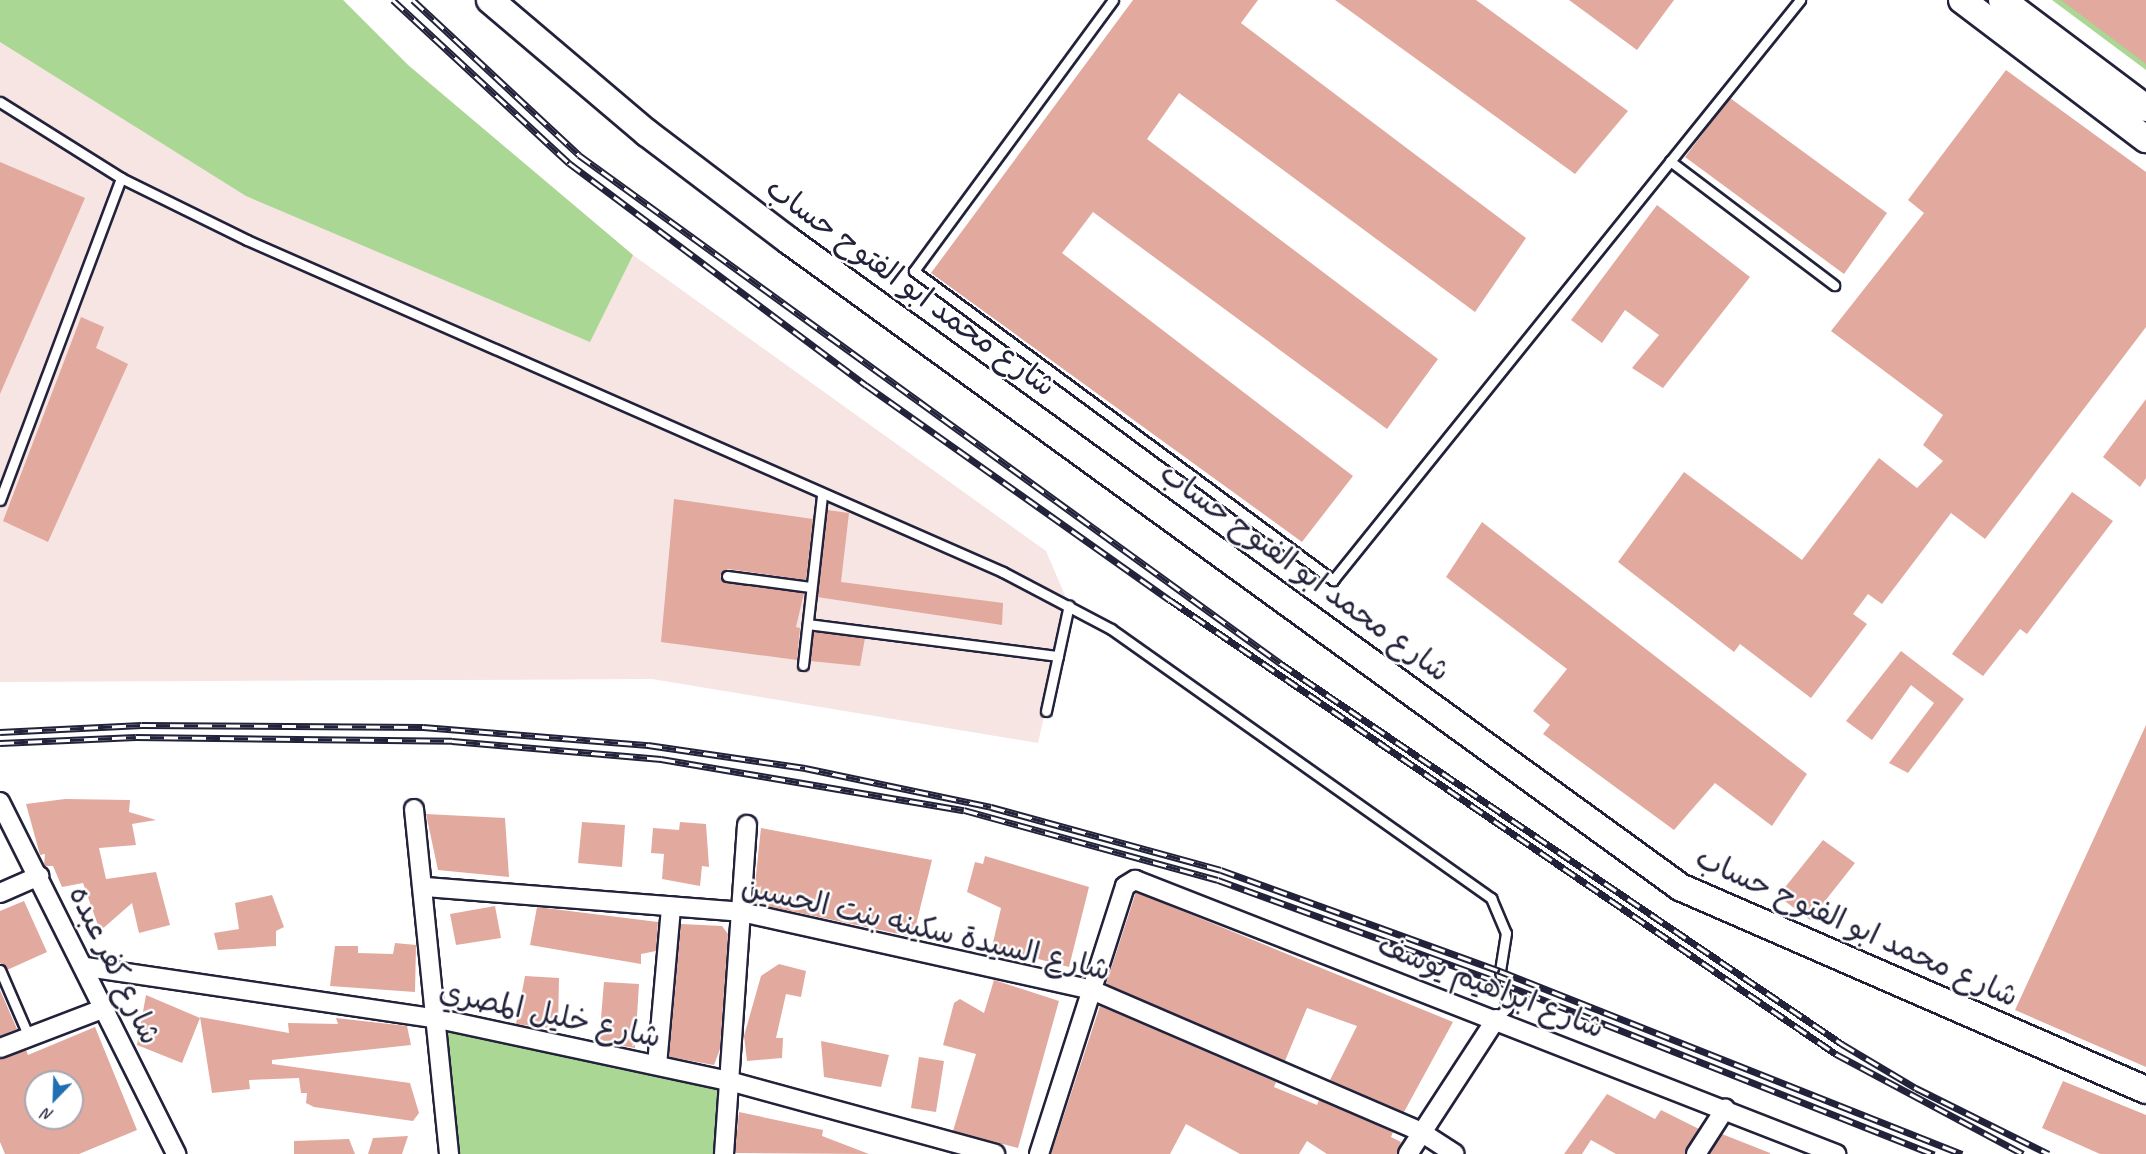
<!DOCTYPE html>
<html>
<head>
<meta charset="utf-8">
<style>
  body { margin:0 }
  #map { position:relative; width:2146px; height:1154px; overflow:hidden; background:#fff; font-family:Caveat,"Playpen Sans Arabic",sans-serif }
  div>[style] { position:absolute }
  .built>* { inset:0; background:#f6e5e2 }
  .green>* { inset:0; background:#abd795 }
  .building>* { inset:0; background:#e2a99e }
  .roads { filter:drop-shadow(2px 0 #22223b) drop-shadow(-2px 0 #22223b) drop-shadow(0 2px #22223b) drop-shadow(0 -2px #22223b) }
  .lane>* { height:9px; margin:-4.5px; padding:0 4.5px; transform-origin:4.5px; border-radius:4.5px; background:#fff }
  .street>* { height:18px; margin:-9px; padding:0 9px; transform-origin:9px; border-radius:9px; background:#fff }
  .secondary>* { height:26px; margin:-13px; padding:0 13px; transform-origin:13px; border-radius:13px; background:#fff }
  .rail>* { height:7px; margin-top:-3.5px; transform-origin:0; background:repeating-linear-gradient(90deg,#fff 0 14px,#22223b 0 28px); box-sizing:border-box; border-block:2px solid #22223b }
  span { translate:-50% -50%; white-space:nowrap; text-align:center; line-height:1.15; -webkit-text-stroke:5px #fff; paint-order:stroke }
  .street-label { font-size:30px; color:#22223b }
  .north { position:absolute; left:24px; top:1070px; width:60px; height:60px; box-sizing:border-box; background:#fff; border:2px solid #a7a7b1; border-radius:50%; rotate:203deg; font-size:16px; font-weight:700; line-height:24px; text-align:center; color:#22223b }
  .north::after { content:''; display:block; margin:auto; width:21px; height:27px; background:#1f6fb2; clip-path:polygon(50% 0,100% 100%,50% 72%,0 100%) }
</style>
</head>
<body>
<div id="map">
  <div class="built">
    <div style="clip-path:polygon(0 0,343px 0,408px 65px,633px 255px,1046px 551px,1069px 605px,1038px 743px,652px 679px,0 682px)"></div>
  </div>
  <div class="green">
    <div style="clip-path:polygon(0 0,343px 0,408px 65px,633px 255px,590px 342px,246px 196px,0 42px)"></div>
    <div style="clip-path:polygon(2052px 0,2146px 0,2146px 70px)"></div>
    <div style="clip-path:polygon(433px 1027px,723px 1080px,716px 1154px,442px 1154px)"></div>
  </div>
  <div class="building">
    <div style="clip-path:polygon(1133px 0,1258px 0,1241px 23px,1526px 238px,1475px 312px,1179px 93px,1147px 139px,1438px 359px,1387px 429px,1093px 212px,1062px 253px,1353px 476px,1302px 542px,931px 273px)"></div>
    <div style="clip-path:polygon(1335px 0,1476px 0,1628px 111px,1575px 174px)"></div>
    <div style="clip-path:polygon(1569px 0,1674px 0,1637px 50px)"></div>
    <div style="clip-path:polygon(2061px 0,2146px 0,2146px 64px)"></div>
    <div style="clip-path:polygon(2006px 70px,2146px 172px,2146px 327px,1985px 539px,1951px 513px,1882px 604px,1868px 594px,1853px 614px,1867px 624px,1811px 698px,1740px 644px,1734px 652px,1618px 562px,1684px 472px,1802px 560px,1879px 458px,1917px 488px,1943px 461px,1923px 445px,1943px 415px,1831px 331px,1924px 213px,1908px 200px)"></div>
    <div style="clip-path:polygon(1730px 98px,1887px 213px,1844px 274px,1685px 157px)"></div>
    <div style="clip-path:polygon(0 162px,85px 198px,0 394px)"></div>
    <div style="clip-path:polygon(1657px 205px,1750px 277px,1663px 388px,1632px 368px,1659px 335px,1625px 310px,1602px 343px,1571px 320px)"></div>
    <div style="clip-path:polygon(81px 317px,104px 327px,96px 348px,128px 364px,48px 542px,3px 521px)"></div>
    <div style="clip-path:polygon(2146px 399px,2146px 478px,2140px 487px,2103px 457px)"></div>
    <div style="clip-path:polygon(2072px 492px,2113px 521px,2027px 634px,2020px 629px,1983px 676px,1952px 654px)"></div>
    <div style="clip-path:polygon(674px 499px,813px 519px,806px 580px,728px 569px,720px 576px,726px 583px,804px 593px,796px 627px,800px 628px,797px 660px,661px 642px)"></div>
    <div style="clip-path:polygon(827px 510px,849px 513px,841px 582px,1003px 603px,1002px 625px,817px 597px)"></div>
    <div style="clip-path:polygon(1482px 522px,1807px 774px,1772px 826px,1715px 783px,1674px 830px,1543px 734px,1550px 725px,1533px 711px,1567px 669px,1446px 577px)"></div>
    <div style="clip-path:polygon(814px 632px,865px 638px,860px 666px,810px 661px)"></div>
    <div style="clip-path:polygon(1901px 651px,1964px 699px,1908px 773px,1889px 763px,1934px 703px,1911px 685px,1872px 740px,1846px 721px)"></div>
    <div style="clip-path:polygon(2146px 725px,2146px 1067px,2015px 1010px)"></div>
    <div style="clip-path:polygon(65px 799px,130px 800px,129px 812px,156px 820px,132px 824px,136px 845px,99px 848px,106px 879px,156px 872px,170px 925px,139px 933px,132px 903px,100px 931px,83px 883px,62px 887px,53px 866px,44px 866px,45px 854px,40px 855px,26px 804px)"></div>
    <div style="clip-path:polygon(426px 814px,505px 818px,509px 877px,438px 870px)"></div>
    <div style="clip-path:polygon(582px 822px,625px 825px,622px 867px,578px 863px)"></div>
    <div style="clip-path:polygon(680px 822px,706px 824px,709px 867px,702px 866px,700px 886px,662px 879px,664px 854px,651px 853px,653px 828px,679px 830px)"></div>
    <div style="clip-path:polygon(761px 828px,932px 860px,913px 937px,753px 903px)"></div>
    <div style="clip-path:polygon(1823px 840px,1855px 863px,1810px 920px,1778px 896px)"></div>
    <div style="clip-path:polygon(985px 856px,1089px 887px,1069px 967px,992px 947px,1001px 908px,967px 892px,975px 862px,983px 864px)"></div>
    <div style="clip-path:polygon(1136px 892px,1453px 1022px,1404px 1112px,1330px 1080px,1357px 1026px,1307px 1008px,1285px 1061px,1106px 984px)"></div>
    <div style="clip-path:polygon(272px 895px,284px 927px,276px 931px,276px 946px,218px 950px,214px 933px,239px 929px,235px 903px)"></div>
    <div style="clip-path:polygon(24px 901px,47px 952px,7px 970px,0 963px,0 911px)"></div>
    <div style="clip-path:polygon(495px 906px,501px 938px,456px 945px,450px 914px)"></div>
    <div style="clip-path:polygon(537px 907px,658px 922px,656px 951px,641px 954px,641px 964px,530px 945px)"></div>
    <div style="clip-path:polygon(681px 924px,722px 926px,728px 934px,720px 1049px,714px 1065px,669px 1057px)"></div>
    <div style="clip-path:polygon(395px 943px,416px 945px,415px 992px,330px 986px,335px 946px,358px 946px,358px 953px,393px 954px)"></div>
    <div style="clip-path:polygon(779px 964px,806px 971px,801px 997px,786px 994px,776px 1038px,783px 1038px,782px 1058px,747px 1061px,744px 1036px,761px 976px)"></div>
    <div style="clip-path:polygon(525px 976px,559px 978px,558px 1029px,516px 1024px)"></div>
    <div style="clip-path:polygon(994px 980px,1059px 1001px,1018px 1148px,953px 1131px,976px 1054px,943px 1045px,954px 1003px,960px 999px,984px 1013px)"></div>
    <div style="clip-path:polygon(604px 982px,639px 984px,635px 1048px,599px 1042px)"></div>
    <div style="clip-path:polygon(0 990px,17px 1029px,0 1036px)"></div>
    <div style="clip-path:polygon(146px 995px,200px 1018px,182px 1063px,137px 1045px)"></div>
    <div style="clip-path:polygon(1100px 1006px,1276px 1082px,1274px 1087px,1317px 1105px,1319px 1100px,1393px 1132px,1391px 1137px,1401px 1142px,1397px 1154px,1327px 1154px,1307px 1141px,1299px 1154px,1240px 1154px,1186px 1124px,1170px 1154px,1051px 1154px)"></div>
    <div style="clip-path:polygon(200px 1017px,289px 1033px,288px 1023px,338px 1024px,336px 1018px,407px 1026px,411px 1045px,272px 1060px,272px 1064px,410px 1083px,419px 1113px,413px 1121px,314px 1107px,306px 1103px,307px 1093px,301px 1093px,299px 1078px,249px 1080px,250px 1089px,212px 1093px)"></div>
    <div style="clip-path:polygon(evenodd,95px 1027px,137px 1130px,79px 1154px,5px 1154px,0 1142px,0 1059px,26px 1050px,28px 1055px,95px 1027px,36px 1082px,72px 1082px,72px 1118px,36px 1118px,36px 1082px)"></div>
    <div style="clip-path:polygon(821px 1041px,889px 1055px,881px 1087px,824px 1077px)"></div>
    <div style="clip-path:polygon(919px 1057px,944px 1061px,936px 1112px,911px 1108px)"></div>
    <div style="clip-path:polygon(2063px 1081px,2146px 1115px,2146px 1154px,2100px 1154px,2042px 1128px)"></div>
    <div style="clip-path:polygon(1607px 1094px,1655px 1119px,1661px 1110px,1699px 1129px,1685px 1154px,1616px 1154px,1591px 1140px,1582px 1154px,1564px 1154px)"></div>
    <div style="clip-path:polygon(739px 1112px,823px 1130px,822px 1136px,869px 1154px,735px 1153px)"></div>
    <div style="clip-path:polygon(1722px 1134px,1770px 1153px,1770px 1154px,1709px 1154px)"></div>
    <div style="clip-path:polygon(408px 1136px,402px 1154px,368px 1154px,373px 1138px)"></div>
    <div style="clip-path:polygon(349px 1139px,355px 1154px,294px 1154px,294px 1141px)"></div>
  </div>
  <div class="roads">
    <div class="lane">
      <div style="left:1113px;top:0;width:336px;rotate:126.3deg"></div>
      <div style="left:914px;top:271px;width:521px;rotate:36.41deg"></div>
      <div style="left:1333px;top:580px;width:745px;rotate:-51.16deg"></div>
      <div style="left:0;top:102px;width:143px;rotate:32.1deg"></div>
      <div style="left:121px;top:178px;width:140px;rotate:26.2deg"></div>
      <div style="left:247px;top:240px;width:826px;rotate:23.71deg"></div>
      <div style="left:1003px;top:572px;width:122px;rotate:27.8deg"></div>
      <div style="left:1111px;top:629px;width:466px;rotate:35.3deg"></div>
      <div style="left:1491px;top:898px;width:38px;rotate:67deg"></div>
      <div style="left:1506px;top:933px;width:38px;rotate:99deg"></div>
      <div style="left:1500px;top:971px;width:38px;rotate:79deg"></div>
      <div style="left:1507px;top:1008px;width:16px;rotate:135deg"></div>
      <div style="left:1670px;top:161px;width:206px;rotate:37.1deg"></div>
      <div style="left:0;top:500px;width:344px;rotate:-69.4deg"></div>
      <div style="left:727px;top:576px;width:84px;rotate:7.5deg"></div>
      <div style="left:808px;top:624px;width:252px;rotate:7.3deg"></div>
      <div style="left:803px;top:665px;width:171px;rotate:-83.6deg"></div>
      <div style="left:1046px;top:711px;width:108px;rotate:-77.8deg"></div>
      <div style="left:0;top:970px;width:73px;rotate:66.6deg"></div>
    </div>
    <div class="street">
      <div style="left:0;top:802px;width:394px;rotate:63.4deg"></div>
      <div style="left:414px;top:809px;width:347px;rotate:84.2deg"></div>
      <div style="left:425px;top:887px;width:317px;rotate:4.5deg"></div>
      <div style="left:741px;top:912px;width:360px;rotate:12.5deg"></div>
      <div style="left:1092px;top:990px;width:358px;rotate:23.3deg"></div>
      <div style="left:1421px;top:1132px;width:40px;rotate:32.9deg"></div>
      <div style="left:0;top:893px;width:43px;rotate:-23.6deg"></div>
      <div style="left:86px;top:967px;width:357px;rotate:8.4deg"></div>
      <div style="left:439px;top:1019px;width:297px;rotate:12.1deg"></div>
      <div style="left:729px;top:1081px;width:276px;rotate:15.3deg"></div>
      <div style="left:0;top:1048px;width:112px;rotate:-20.9deg"></div>
      <div style="left:657px;top:1065px;width:159px;rotate:-84.9deg"></div>
      <div style="left:724px;top:1154px;width:330px;rotate:-86deg"></div>
      <div style="left:1039px;top:1154px;width:281px;rotate:-72.2deg"></div>
      <div style="left:1125px;top:886px;width:12px;rotate:-31deg"></div>
      <div style="left:1135px;top:880px;width:753px;rotate:21.35deg"></div>
      <div style="left:1408px;top:1154px;width:161px;rotate:-56.9deg"></div>
      <div style="left:1696px;top:1154px;width:54px;rotate:-57.2deg"></div>
    </div>
    <div class="secondary">
      <div style="left:490px;top:0;width:206px;rotate:40.3deg"></div>
      <div style="left:647px;top:133px;width:177px;rotate:37.2deg"></div>
      <div style="left:788px;top:240px;width:1102px;rotate:35.95deg"></div>
      <div style="left:1680px;top:887px;width:508px;rotate:23.54deg"></div>
      <div style="left:1962px;top:0;width:231px;rotate:37.1deg"></div>
      <div style="left:2002px;top:0;width:180px;rotate:36.9deg"></div>
    </div>
  </div>
  <div class="rail">
    <div style="left:393px;top:0;width:240px;rotate:42.8deg"></div>
    <div style="left:569px;top:163px;width:371px;rotate:36.8deg"></div>
    <div style="left:866px;top:385px;width:372px;rotate:35.3deg"></div>
    <div style="left:1170px;top:600px;width:806px;rotate:34.28deg"></div>
    <div style="left:1836px;top:1054px;width:212px;rotate:28.1deg"></div>
    <div style="left:413px;top:0;width:227px;rotate:43deg"></div>
    <div style="left:579px;top:155px;width:866px;rotate:35.93deg"></div>
    <div style="left:1280px;top:663px;width:679px;rotate:34.13deg"></div>
    <div style="left:1842px;top:1044px;width:86px;rotate:30.7deg"></div>
    <div style="left:1916px;top:1088px;width:148px;rotate:26.4deg"></div>
    <div style="left:0;top:732px;width:142px;rotate:-2.8deg"></div>
    <div style="left:142px;top:725px;width:281px;rotate:0.4deg"></div>
    <div style="left:423px;top:727px;width:226px;rotate:4.6deg"></div>
    <div style="left:648px;top:745px;width:159px;rotate:8.3deg"></div>
    <div style="left:805px;top:768px;width:190px;rotate:11.8deg"></div>
    <div style="left:991px;top:807px;width:238px;rotate:15.3deg"></div>
    <div style="left:1221px;top:870px;width:297px;rotate:19.9deg"></div>
    <div style="left:1500px;top:971px;width:497px;rotate:21.6deg"></div>
    <div style="left:0;top:743px;width:136px;rotate:-2.5deg"></div>
    <div style="left:136px;top:737px;width:316px;rotate:0.7deg"></div>
    <div style="left:452px;top:741px;width:210px;rotate:4.9deg"></div>
    <div style="left:661px;top:759px;width:307px;rotate:9.6deg"></div>
    <div style="left:964px;top:810px;width:263px;rotate:15.4deg"></div>
    <div style="left:1218px;top:880px;width:301px;rotate:20deg"></div>
    <div style="left:1501px;top:983px;width:466px;rotate:21.6deg"></div>
  </div>
  <div class="street-label">
    <span style="left:911px;top:287px;rotate:36deg">شارع محمد ابو الفتوح حساب</span>
    <span style="left:1305px;top:572px;rotate:36deg">شارع محمد ابو الفتوح حساب</span>
    <span style="left:1857px;top:927px;rotate:24deg">شارع محمد ابو الفتوح حساب</span>
    <span style="left:926px;top:928px;rotate:13deg">شارع السيدة سكينه بنت الحسين</span>
    <span style="left:115px;top:965px;rotate:64deg">شارع كفر عبده</span>
    <span style="left:1491px;top:986px;rotate:21deg">شارع ابراهيم يوسف</span>
    <span style="left:550px;top:1014px;rotate:12deg">شارع خليل المصري</span>
  </div>
  <div class="north">N</div>
</div>
</body>
</html>
